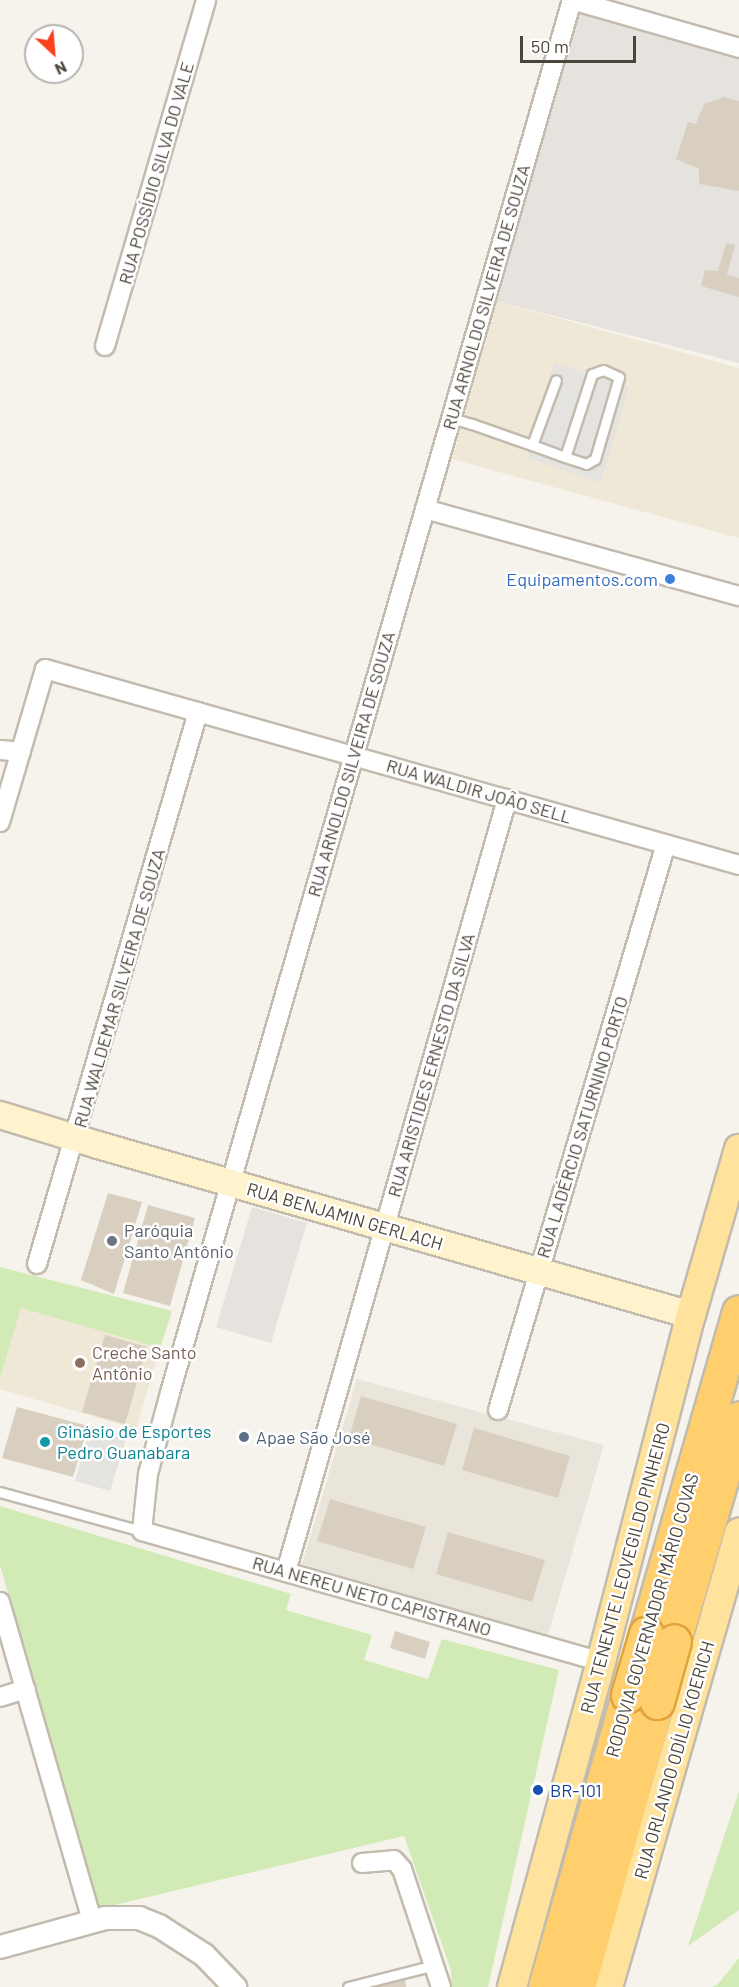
<!DOCTYPE html>
<html>
<head>
<meta charset="utf-8">
<style>
  body { margin:0 }
  #map { position:relative; width:739px; height:1987px; overflow:hidden; background:#f6f3ec; font-family:Barlow,sans-serif }
  div>[style] { position:absolute }
  .residential>* { inset:0; background:#eae5da }
  .industrial>* { inset:0; background:#e6e2dd }
  .education>* { inset:0; background:#efe8d6 }
  .green>* { inset:0; background:#d2eab5 }
  .parking>* { inset:0; background:#e5e3e0 }
  .building>* { inset:0; background:#d8cfc1 }
  .roads { filter:drop-shadow(2px 0 #c2bbae) drop-shadow(-2px 0 #c2bbae) drop-shadow(0 2px #c2bbae) drop-shadow(0 -2px #c2bbae) }
  .service>* { height:9px; margin:-4.5px; padding:0 4.5px; transform-origin:4.5px; border-radius:4.5px; background:#fff }
  .minor>* { height:18px; margin:-9px; padding:0 9px; transform-origin:9px; border-radius:9px; background:#fff }
  .tertiary>* { height:22px; margin:-11px; padding:0 11px; transform-origin:11px; border-radius:11px; background:#fff }
  .secondary>* { height:26px; margin:-13px; padding:0 13px; transform-origin:13px; border-radius:13px; background:#fff3cd }
  .primary>* { height:28px; margin:-14px; padding:0 14px; transform-origin:14px; border-radius:14px; background:#ffe39c }
  .motorway>* { height:33px; margin:-16.5px; padding:0 16.5px; transform-origin:16.5px; border-radius:16.5px; background:#ffcf6e }
  .bridges { filter:drop-shadow(2px 0 #e0a43c) drop-shadow(-2px 0 #e0a43c) drop-shadow(0 2px #e0a43c) drop-shadow(0 -2px #e0a43c) }
  .motorway-bridge>* { height:33px; margin:-16.5px; padding:0 16.5px; transform-origin:16.5px; border-radius:16.5px; background:#ffcf6e }
  .dots>* { width:16px; height:16px; translate:-50% -50%; box-sizing:border-box; border:3px solid #fff; border-radius:50% }
  span { translate:-50% -50%; white-space:nowrap; text-align:center; line-height:1.15; -webkit-text-stroke:5px #fff; paint-order:stroke }
  .street-label { font-size:18px; color:#4b4439 }
  .shop-label { font-size:18px; color:#366cbe }
  .right { translate:-100% -50%; text-align:right }
  .worship-label { font-size:18px; color:#5b616d }
  .left { translate:0 -50%; text-align:left }
  .education-label { font-size:18px; color:#785e54 }
  .culture-label { font-size:18px; color:#0d838f }
  .service-label { font-size:18px; color:#4e5e75 }
  .transit-label { font-size:18px; color:#164399 }
  .north { position:absolute; left:24px; top:24px; width:60px; height:60px; box-sizing:border-box; background:#fff; border:2px solid #b7b4b0; border-radius:50%; rotate:154deg; font-size:16px; font-weight:700; line-height:24px; text-align:center; color:#4b4439 }
  .north::after { content:''; display:block; margin:auto; width:21px; height:27px; background:#fc3f1d; clip-path:polygon(50% 0,100% 100%,50% 72%,0 100%) }
  .scale { position:absolute; left:520px; top:36px; width:116px; height:27px; box-sizing:border-box; border:3px solid #4b4439; border-top:0; padding-left:8px; font-size:18px; line-height:21px; white-space:nowrap; color:#4b4439; -webkit-text-stroke:4px #fff; paint-order:stroke }
</style>
</head>
<body>
<div id="map">
  <div class="residential">
    <div style="clip-path:polygon(357px 1379px,604px 1445px,547px 1638px,302px 1564px)"></div>
  </div>
  <div class="industrial">
    <div style="clip-path:polygon(578px 8px,739px 58px,739px 363px,496px 301px)"></div>
    <div style="clip-path:polygon(252px 1207px,307px 1223px,271px 1343px,216px 1327px)"></div>
  </div>
  <div class="education">
    <div style="clip-path:polygon(496px 301px,739px 368px,739px 538px,452px 459px)"></div>
    <div style="clip-path:polygon(21px 1308px,160px 1348px,136px 1429px,0 1389px,0 1379px)"></div>
  </div>
  <div class="green">
    <div style="clip-path:polygon(0 1267px,172px 1311px,160px 1348px,21px 1308px,0 1379px)"></div>
    <div style="clip-path:polygon(0 1506px,291px 1594px,286px 1610px,372px 1635px,364px 1660px,428px 1679px,442px 1639px,559px 1670px,488px 1987px,452px 1987px,451px 1970px,404px 1836px,98px 1909px,0 1565px)"></div>
    <div style="clip-path:polygon(739px 1791px,739px 1910px,688px 1946px)"></div>
    <div style="clip-path:polygon(739px 1958px,739px 1987px,712px 1987px,717px 1985px)"></div>
  </div>
  <div class="parking">
    <div style="clip-path:polygon(554px 363px,629px 387px,601px 483px,528px 458px)"></div>
    <div style="clip-path:polygon(91px 1426px,127px 1436px,110px 1491px,75px 1481px)"></div>
  </div>
  <div class="building">
    <div style="clip-path:polygon(724px 97px,739px 101px,739px 191px,699px 184px,699px 169px,676px 159px,688px 122px,696px 124px,704px 104px)"></div>
    <div style="clip-path:polygon(726px 243px,735px 245px,727px 275px,739px 278px,739px 297px,701px 286px,705px 270px,718px 271px)"></div>
    <div style="clip-path:polygon(108px 1193px,142px 1202px,114px 1294px,81px 1280px)"></div>
    <div style="clip-path:polygon(148px 1205px,195px 1218px,170px 1306px,123px 1293px)"></div>
    <div style="clip-path:polygon(105px 1335px,147px 1347px,125px 1424px,82px 1412px)"></div>
    <div style="clip-path:polygon(361px 1396px,457px 1424px,444px 1466px,349px 1438px)"></div>
    <div style="clip-path:polygon(17px 1407px,88px 1426px,73px 1477px,2px 1458px)"></div>
    <div style="clip-path:polygon(474px 1428px,570px 1456px,558px 1498px,462px 1470px)"></div>
    <div style="clip-path:polygon(330px 1499px,426px 1527px,413px 1569px,317px 1541px)"></div>
    <div style="clip-path:polygon(448px 1532px,545px 1560px,532px 1602px,436px 1574px)"></div>
    <div style="clip-path:polygon(395px 1631px,430px 1642px,425px 1659px,390px 1648px)"></div>
    <div style="clip-path:polygon(405px 1980px,406px 1987px,380px 1987px,380px 1986px)"></div>
  </div>
  <div class="roads">
    <div class="service">
      <div style="left:451px;top:418px;width:22px;rotate:16deg"></div>
      <div style="left:472px;top:424px;width:64px;rotate:19.3deg"></div>
      <div style="left:532px;top:445px;width:35px;rotate:20deg"></div>
      <div style="left:565px;top:457px;width:22px;rotate:18deg"></div>
      <div style="left:586px;top:464px;width:10px;rotate:-29deg"></div>
      <div style="left:595px;top:459px;width:85px;rotate:-73.7deg"></div>
      <div style="left:619px;top:377px;width:17px;rotate:-156deg"></div>
      <div style="left:603px;top:370px;width:12px;rotate:160deg"></div>
      <div style="left:592px;top:374px;width:87px;rotate:108deg"></div>
      <div style="left:532px;top:445px;width:69px;rotate:-69.7deg"></div>
      <div style="left:0;top:1492px;width:147px;rotate:15.4deg"></div>
      <div style="left:348px;top:1987px;width:89px;rotate:-14.3deg"></div>
    </div>
    <div class="minor">
      <div style="left:572px;top:0;width:1450px;rotate:106.1deg"></div>
      <div style="left:170px;top:1393px;width:84px;rotate:105.2deg"></div>
      <div style="left:148px;top:1474px;width:57px;rotate:96deg"></div>
      <div style="left:142px;top:1531px;width:477px;rotate:15.9deg"></div>
      <div style="left:572px;top:0;width:174px;rotate:16deg"></div>
      <div style="left:105px;top:346px;width:360px;rotate:-73.7deg"></div>
      <div style="left:425px;top:509px;width:326px;rotate:15.5deg"></div>
      <div style="left:0;top:750px;width:21px;rotate:5deg"></div>
      <div style="left:0;top:822px;width:159px;rotate:-73.6deg"></div>
      <div style="left:45px;top:669px;width:721px;rotate:15.77deg"></div>
      <div style="left:37px;top:1264px;width:575px;rotate:-73.74deg"></div>
      <div style="left:498px;top:1410px;width:590px;rotate:-73.47deg"></div>
      <div style="left:286px;top:1572px;width:804px;rotate:-74.04deg"></div>
      <div style="left:0;top:1602px;width:332px;rotate:73.9deg"></div>
      <div style="left:0;top:1697px;width:27px;rotate:-17deg"></div>
      <div style="left:362px;top:1863px;width:32px;rotate:-5deg"></div>
      <div style="left:394px;top:1860px;width:12px;rotate:48deg"></div>
      <div style="left:402px;top:1869px;width:124px;rotate:71.7deg"></div>
    </div>
    <div class="tertiary">
      <div style="left:0;top:1947px;width:109px;rotate:-15.4deg"></div>
      <div style="left:105px;top:1918px;width:34px"></div>
      <div style="left:139px;top:1918px;width:22px;rotate:22deg"></div>
      <div style="left:159px;top:1926px;width:54px;rotate:32.8deg"></div>
      <div style="left:204px;top:1955px;width:45px;rotate:45.9deg"></div>
    </div>
    <div class="secondary">
      <div style="left:0;top:1115px;width:102px;rotate:17deg"></div>
      <div style="left:98px;top:1145px;width:617px;rotate:16deg"></div>
    </div>
    <div class="primary">
      <div style="left:512px;top:1987px;width:337px;rotate:-74.7deg"></div>
      <div style="left:601px;top:1662px;width:358px;rotate:-75.5deg"></div>
      <div style="left:691px;top:1315px;width:173px;rotate:-73.9deg"></div>
      <div style="left:608px;top:1987px;width:473px;rotate:-73.9deg"></div>
    </div>
    <div class="motorway">
      <div style="left:646px;top:1634px;width:335px;rotate:-73.9deg"></div>
      <div style="left:674px;top:1641px;width:232px;rotate:-73.7deg"></div>
      <div style="left:545px;top:1987px;width:304px;rotate:-74.1deg"></div>
      <div style="left:578px;top:1987px;width:296px;rotate:-74.5deg"></div>
    </div>
  </div>
  <div class="bridges">
    <div class="motorway-bridge">
      <div style="left:628px;top:1695px;width:64px;rotate:-73.6deg"></div>
      <div style="left:657px;top:1702px;width:63px;rotate:-74.4deg"></div>
    </div>
  </div>
  <div class="dots">
    <div style="left:670px;top:579px;background:#3f7fe0"></div>
    <div style="left:112px;top:1241px;background:#6b7280"></div>
    <div style="left:80px;top:1363px;background:#8d6e63"></div>
    <div style="left:244px;top:1437px;background:#5c6f8a"></div>
    <div style="left:45px;top:1442px;background:#0f9aa8"></div>
    <div style="left:538px;top:1790px;background:#1a4fb4"></div>
  </div>
  <div class="street-label">
    <span style="left:156px;top:173px;rotate:-74deg">RUA POSSÍDIO SILVA DO VALE</span>
    <span style="left:486px;top:297px;rotate:-74deg">RUA ARNOLDO SILVEIRA DE SOUZA</span>
    <span style="left:351px;top:764px;rotate:-74deg">RUA ARNOLDO SILVEIRA DE SOUZA</span>
    <span style="left:479px;top:791px;rotate:16deg">RUA WALDIR JOÃO SELL</span>
    <span style="left:119px;top:988px;rotate:-74deg">RUA WALDEMAR SILVEIRA DE SOUZA</span>
    <span style="left:431px;top:1065px;rotate:-74deg">RUA ARISTIDES ERNESTO DA SILVA</span>
    <span style="left:582px;top:1127px;rotate:-73deg">RUA LADÉRCIO SATURNINO PORTO</span>
    <span style="left:345px;top:1216px;rotate:16deg">RUA BENJAMIN GERLACH</span>
    <span style="left:625px;top:1568px;rotate:-75deg">RUA TENENTE LEOVEGILDO PINHEIRO</span>
    <span style="left:372px;top:1596px;rotate:16deg">RUA NEREU NETO CAPISTRANO</span>
    <span style="left:652px;top:1615px;rotate:-74deg">RODOVIA GOVERNADOR MÁRIO COVAS</span>
    <span style="left:674px;top:1760px;rotate:-74deg">RUA ORLANDO ODÍLIO KOERICH</span>
  </div>
  <div class="shop-label">
    <span class="right" style="left:658px;top:579px">Equipamentos.com</span>
  </div>
  <div class="worship-label">
    <span class="left" style="left:124px;top:1241px">Paróquia<br>Santo Antônio</span>
  </div>
  <div class="education-label">
    <span class="left" style="left:92px;top:1363px">Creche Santo<br>Antônio</span>
  </div>
  <div class="culture-label">
    <span class="left" style="left:57px;top:1442px">Ginásio de Esportes<br>Pedro Guanabara</span>
  </div>
  <div class="service-label">
    <span class="left" style="left:256px;top:1437px">Apae São José</span>
  </div>
  <div class="transit-label">
    <span class="left" style="left:550px;top:1790px">BR-101</span>
  </div>
  <div class="north">N</div>
  <div class="scale">50 m</div>
</div>
</body>
</html>
